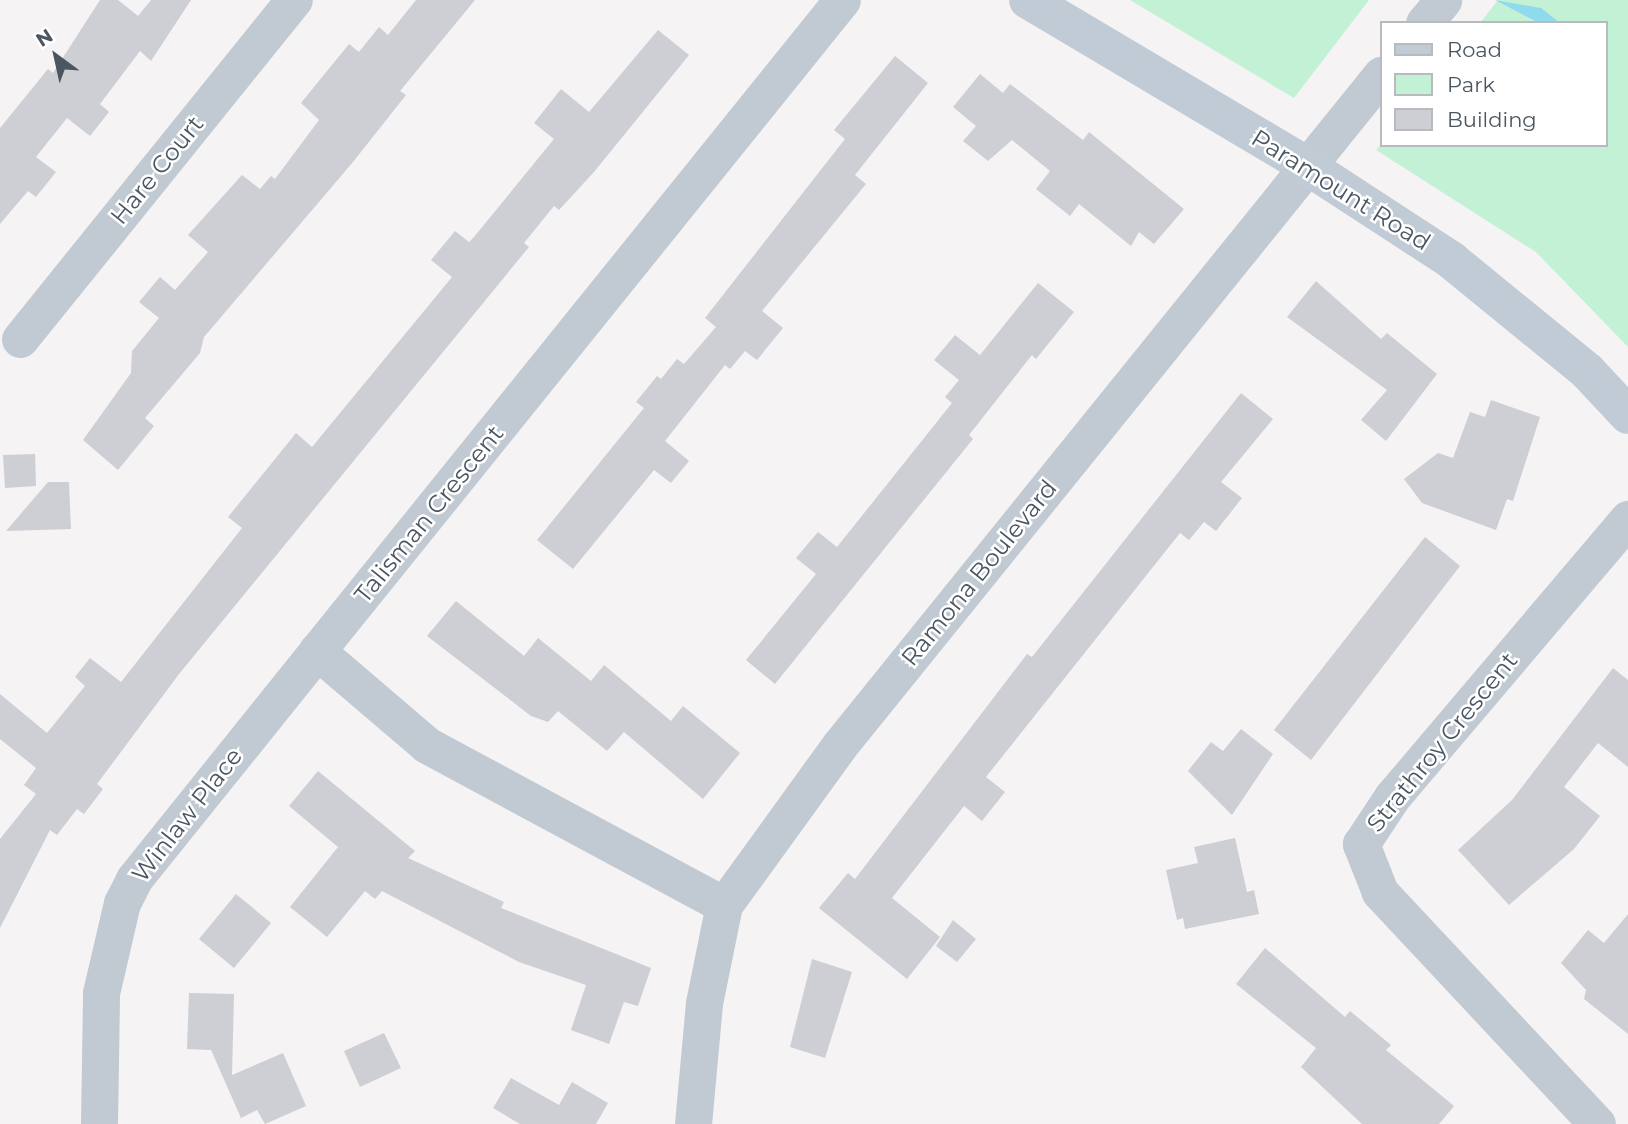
<!DOCTYPE html>
<html>
<head>
<meta charset="utf-8">
<style>
  body { margin:0 }
  #map { position:relative; width:1628px; height:1124px; overflow:hidden; background:#f5f3f3; font-family:Montserrat,sans-serif }
  div>[style] { position:absolute }
  .green>* { inset:0; background:#c3f1d5 }
  .water>* { inset:0; background:#90daee }
  .building>* { inset:0; background:#cdcfd5 }
  .street>* { height:37px; margin:-18.5px; padding:0 18.5px; transform-origin:18.5px; border-radius:18.5px; background:#c1cad2 }
  .secondary>* { height:38px; margin:-19px; padding:0 19px; transform-origin:19px; border-radius:19px; background:#c1cbd6 }
  span { translate:-50% -50%; white-space:nowrap; text-align:center; line-height:1.15; -webkit-text-stroke:5px #fff; paint-order:stroke }
  .street-label { font-size:24px; color:#4a5661 }
  .legend { position:absolute; left:1380px; top:21px; width:228px; height:126px; box-sizing:border-box; background:#fff; border:2px solid #b7bbc0; margin:0; padding:9px 12px; list-style:none; font-size:21px; color:#4a5661 }
  .legend li { display:flex; align-items:center; gap:14px; height:35px }
  .legend b { width:35px; border:2px solid #b7bbc0 }
  .north { position:absolute; left:21px; top:21px; width:70px; height:70px; -webkit-text-stroke:5px #fff; paint-order:stroke; rotate:327deg; font-size:19px; font-weight:700; line-height:28px; text-align:center; color:#4a5661 }
  .north::after { content:''; display:block; margin:auto; width:24px; height:32px; background:#4a5661; clip-path:polygon(50% 0,100% 100%,50% 72%,0 100%) }
</style>
</head>
<body>
<div id="map">
  <div class="green">
    <div style="clip-path:polygon(1130px 0,1369px 0,1294px 98px)"></div>
    <div style="clip-path:polygon(1498px 0,1628px 0,1628px 347px,1536px 252px,1376px 150px,1381px 144px,1605px 145px,1605px 23px,1480px 23px)"></div>
  </div>
  <div class="water">
    <div style="clip-path:polygon(1495px 0,1541px 8px,1560px 23px,1539px 23px)"></div>
  </div>
  <div class="building">
    <div style="clip-path:polygon(100px 0,118px 0,138px 16px,151px 0,191px 0,151px 61px,140px 51px,100px 104px,109px 112px,90px 136px,67px 118px,36px 157px,56px 172px,36px 197px,28px 191px,0 224px,0 128px,48px 69px,53px 73px)"></div>
    <div style="clip-path:polygon(416px 0,475px 0,400px 91px,406px 95px,353px 162px,204px 337px,200px 353px,145px 418px,154px 426px,118px 470px,83px 440px,131px 373px,132px 351px,159px 318px,139px 302px,160px 277px,175px 290px,208px 252px,188px 235px,242px 175px,260px 189px,271px 176px,275px 179px,319px 120px,301px 103px,349px 44px,359px 52px,379px 27px,388px 35px)"></div>
    <div style="clip-path:polygon(658px 30px,689px 55px,594px 172px,559px 210px,554px 206px,524px 243px,529px 247px,179px 674px,97px 784px,103px 789px,84px 814px,77px 809px,57px 835px,50px 830px,0 928px,0 839px,36px 794px,24px 785px,36px 768px,0 739px,0 694px,47px 733px,85px 686px,75px 677px,90px 658px,121px 682px,242px 528px,228px 517px,296px 433px,312px 447px,452px 277px,431px 260px,455px 231px,469px 242px,474px 237px,554px 139px,534px 123px,561px 89px,589px 112px)"></div>
    <div style="clip-path:polygon(895px 56px,928px 83px,855px 175px,866px 184px,762px 311px,783px 328px,757px 360px,745px 351px,730px 369px,725px 365px,665px 441px,689px 461px,671px 483px,654px 470px,573px 569px,537px 540px,644px 408px,636px 402px,657px 376px,661px 379px,677px 359px,684px 364px,716px 327px,705px 318px,845px 139px,834px 130px)"></div>
    <div style="clip-path:polygon(980px 74px,1003px 93px,1010px 84px,1083px 140px,1089px 132px,1184px 209px,1154px 244px,1139px 232px,1131px 246px,1079px 204px,1070px 216px,1036px 189px,1050px 171px,1012px 140px,988px 161px,963px 141px,976px 126px,953px 107px)"></div>
    <div style="clip-path:polygon(1316px 281px,1381px 339px,1387px 333px,1437px 374px,1386px 441px,1361px 420px,1387px 390px,1287px 317px)"></div>
    <div style="clip-path:polygon(1038px 283px,1074px 312px,1036px 359px,1032px 355px,969px 435px,973px 439px,775px 684px,746px 660px,816px 574px,796px 558px,818px 532px,837px 547px,952px 403px,945px 397px,959px 380px,934px 360px,955px 335px,980px 355px)"></div>
    <div style="clip-path:polygon(1241px 393px,1273px 419px,1221px 482px,1242px 498px,1216px 531px,1204px 522px,1189px 540px,1180px 533px,986px 777px,1005px 792px,982px 821px,964px 806px,892px 898px,940px 937px,907px 979px,819px 908px,848px 873px,855px 879px,1027px 654px,1032px 657px)"></div>
    <div style="clip-path:polygon(1491px 400px,1540px 417px,1513px 501px,1507px 499px,1496px 530px,1422px 503px,1404px 479px,1438px 453px,1453px 458px,1470px 412px,1485px 417px)"></div>
    <div style="clip-path:polygon(35px 454px,36px 486px,5px 488px,3px 455px)"></div>
    <div style="clip-path:polygon(48px 482px,69px 482px,71px 529px,6px 531px)"></div>
    <div style="clip-path:polygon(1425px 537px,1460px 566px,1311px 760px,1274px 730px)"></div>
    <div style="clip-path:polygon(456px 601px,524px 656px,538px 638px,591px 681px,604px 665px,671px 721px,683px 706px,740px 753px,703px 799px,624px 732px,607px 751px,558px 711px,548px 722px,531px 716px,427px 636px)"></div>
    <div style="clip-path:polygon(1613px 668px,1628px 680px,1628px 767px,1598px 743px,1564px 787px,1600px 816px,1574px 849px,1509px 905px,1458px 850px,1512px 800px)"></div>
    <div style="clip-path:polygon(1241px 729px,1273px 754px,1232px 815px,1188px 771px,1211px 742px,1223px 751px)"></div>
    <div style="clip-path:polygon(318px 771px,415px 851px,408px 858px,504px 902px,501px 908px,651px 968px,638px 1006px,624px 1002px,609px 1044px,571px 1030px,586px 985px,519px 962px,382px 891px,375px 899px,365px 891px,327px 937px,290px 907px,338px 847px,289px 806px)"></div>
    <div style="clip-path:polygon(1235px 838px,1247px 892px,1254px 890px,1259px 914px,1185px 929px,1183px 918px,1177px 920px,1166px 870px,1198px 863px,1194px 847px)"></div>
    <div style="clip-path:polygon(236px 894px,271px 923px,234px 968px,199px 939px)"></div>
    <div style="clip-path:polygon(1628px 914px,1628px 1034px,1584px 999px,1586px 990px,1561px 963px,1588px 930px,1604px 943px)"></div>
    <div style="clip-path:polygon(953px 920px,976px 939px,957px 962px,936px 946px)"></div>
    <div style="clip-path:polygon(1265px 948px,1345px 1017px,1350px 1011px,1391px 1045px,1386px 1050px,1454px 1106px,1439px 1124px,1362px 1124px,1301px 1067px,1316px 1048px,1236px 984px)"></div>
    <div style="clip-path:polygon(812px 959px,852px 972px,825px 1058px,790px 1047px)"></div>
    <div style="clip-path:polygon(189px 993px,234px 994px,232px 1075px,283px 1053px,306px 1106px,265px 1124px,257px 1110px,241px 1118px,211px 1050px,187px 1049px)"></div>
    <div style="clip-path:polygon(384px 1033px,401px 1068px,360px 1087px,344px 1051px)"></div>
    <div style="clip-path:polygon(511px 1078px,559px 1105px,572px 1082px,608px 1103px,596px 1124px,520px 1124px,493px 1108px)"></div>
  </div>
  <div class="street">
    <div style="left:1424px;top:23px;width:30px;rotate:-50deg"></div>
    <div style="left:20px;top:339px;width:436px;rotate:-51.1deg"></div>
    <div style="left:724px;top:905px;width:337px;rotate:-151.7deg"></div>
    <div style="left:427px;top:745px;width:145px;rotate:-139.5deg"></div>
    <div style="left:317px;top:651px;width:836px;rotate:-51.12deg"></div>
    <div style="left:99px;top:1124px;width:131px;rotate:-89.1deg"></div>
    <div style="left:101px;top:993px;width:92px;rotate:-76.9deg"></div>
    <div style="left:122px;top:903px;width:27px;rotate:-63deg"></div>
    <div style="left:134px;top:879px;width:292px;rotate:-51.2deg"></div>
    <div style="left:693px;top:1124px;width:121px;rotate:-84.8deg"></div>
    <div style="left:704px;top:1003px;width:100px;rotate:-78.5deg"></div>
    <div style="left:724px;top:905px;width:196px;rotate:-54.1deg"></div>
    <div style="left:839px;top:746px;width:863px;rotate:-51.07deg"></div>
    <div style="left:1597px;top:1124px;width:318px;rotate:-133.1deg"></div>
    <div style="left:1380px;top:892px;width:52px;rotate:-111.6deg"></div>
    <div style="left:1361px;top:844px;width:56px;rotate:-56.6deg"></div>
    <div style="left:1392px;top:797px;width:365px;rotate:-49.7deg"></div>
  </div>
  <div class="secondary">
    <div style="left:1028px;top:0;width:321px;rotate:30.7deg"></div>
    <div style="left:1304px;top:164px;width:176px;rotate:33.1deg"></div>
    <div style="left:1451px;top:260px;width:176px;rotate:39.2deg"></div>
    <div style="left:1587px;top:371px;width:60px;rotate:47deg"></div>
  </div>
  <div class="street-label">
    <span style="left:157px;top:170px;rotate:-51deg">Hare Court</span>
    <span style="left:1341px;top:190px;rotate:32deg">Paramount Road</span>
    <span style="left:429px;top:514px;rotate:-51deg">Talisman Crescent</span>
    <span style="left:979px;top:573px;rotate:-51deg">Ramona Boulevard</span>
    <span style="left:1442px;top:742px;rotate:-51deg">Strathroy Crescent</span>
    <span style="left:187px;top:815px;rotate:-52deg">Winlaw Place</span>
  </div>
  <ul class="legend">
  <li><b style="height:9px;background:#c1cbd6"></b>Road</li>
  <li><b style="height:19px;background:#c3f1d5"></b>Park</li>
  <li><b style="height:19px;background:#cdcfd5"></b>Building</li>
  </ul>
  <div class="north">N</div>
</div>
</body>
</html>
